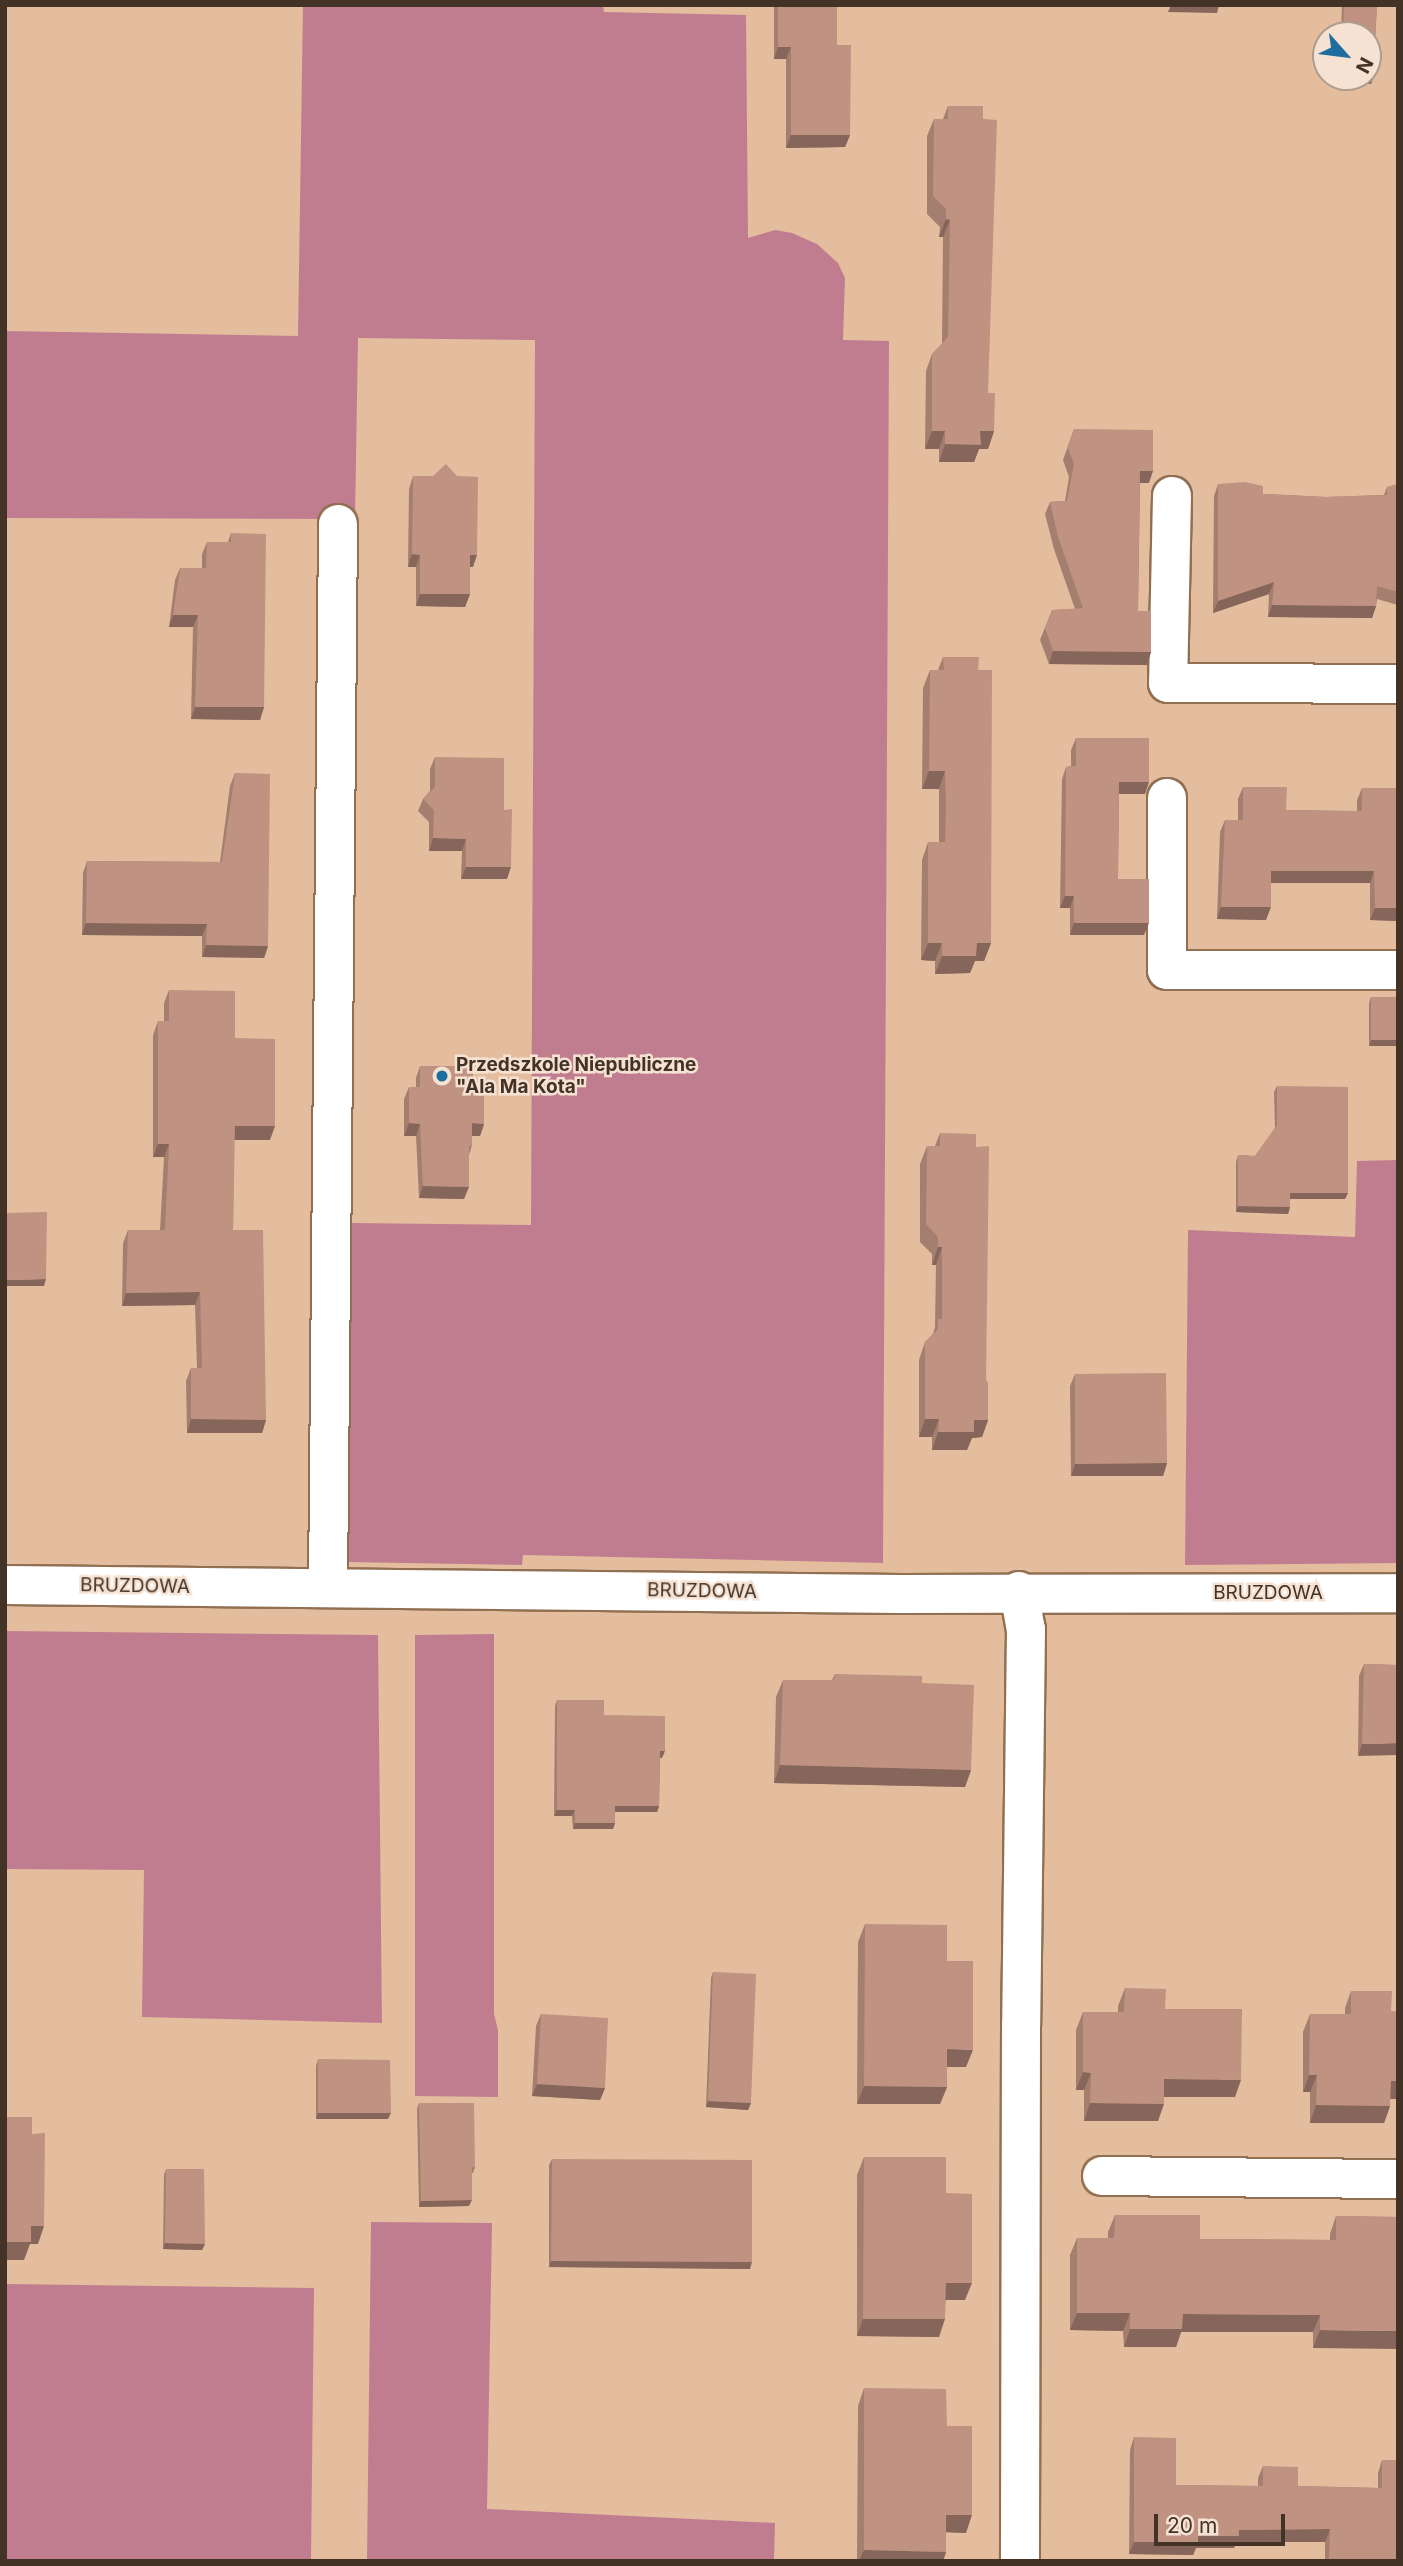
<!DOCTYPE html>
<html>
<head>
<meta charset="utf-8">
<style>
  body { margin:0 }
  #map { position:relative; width:1403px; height:2566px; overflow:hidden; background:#e3bd9e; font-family:Inter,sans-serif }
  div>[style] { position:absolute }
  .green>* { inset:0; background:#c17d90 }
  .roads { filter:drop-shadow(2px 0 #916f52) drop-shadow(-2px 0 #916f52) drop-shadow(0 2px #916f52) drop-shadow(0 -2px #916f52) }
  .minor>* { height:38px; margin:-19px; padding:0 19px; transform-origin:19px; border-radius:19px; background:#fff }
  .wall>* { inset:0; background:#a47e6f }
  .shaded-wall>* { inset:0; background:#86665a }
  .building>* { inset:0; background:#bf9281 }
  .dots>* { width:19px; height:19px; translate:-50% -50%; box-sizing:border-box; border:4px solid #f6e2d2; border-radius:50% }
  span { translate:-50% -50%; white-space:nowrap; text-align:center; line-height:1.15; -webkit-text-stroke:5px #f6e2d2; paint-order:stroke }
  .poi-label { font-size:19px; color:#423326; font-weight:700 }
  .left { translate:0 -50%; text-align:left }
  .street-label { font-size:19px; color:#423326 }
  .frame { position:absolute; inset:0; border:7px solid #423326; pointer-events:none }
  .north { position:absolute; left:1312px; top:21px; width:70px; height:70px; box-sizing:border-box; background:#f6e2d2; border:2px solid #ae9c8d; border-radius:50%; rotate:118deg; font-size:19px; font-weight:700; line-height:28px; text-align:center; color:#423326 }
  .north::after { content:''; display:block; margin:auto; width:24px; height:32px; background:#1d6d9f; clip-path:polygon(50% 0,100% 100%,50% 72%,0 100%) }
  .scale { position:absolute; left:1154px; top:2514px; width:131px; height:32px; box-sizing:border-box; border:4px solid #423326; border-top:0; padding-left:9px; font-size:21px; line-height:24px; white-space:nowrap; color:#423326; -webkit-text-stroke:5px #f6e2d2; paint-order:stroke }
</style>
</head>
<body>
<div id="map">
  <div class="green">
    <div style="clip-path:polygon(303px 5px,603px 5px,604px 12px,746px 15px,748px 238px,775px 230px,792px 233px,817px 244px,838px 263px,845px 278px,843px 340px,889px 341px,883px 1563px,523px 1555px,522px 1565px,347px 1562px,350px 1223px,531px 1225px,535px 340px,358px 338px,355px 519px,5px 518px,5px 331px,298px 336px)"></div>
    <div style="clip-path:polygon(1398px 1160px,1398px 1563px,1185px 1565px,1188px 1230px,1355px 1237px,1357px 1161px)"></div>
    <div style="clip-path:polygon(5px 1631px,378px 1635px,382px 2023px,142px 2017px,144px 1870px,5px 1869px)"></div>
    <div style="clip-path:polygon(494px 1634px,494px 2014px,498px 2030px,498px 2097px,415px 2096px,415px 1635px)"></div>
    <div style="clip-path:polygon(371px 2222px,492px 2223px,487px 2509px,775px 2523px,774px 2561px,367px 2561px)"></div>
    <div style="clip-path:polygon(5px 2284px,314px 2288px,311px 2561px,5px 2561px)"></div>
  </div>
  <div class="roads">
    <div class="minor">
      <div style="left:1172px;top:496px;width:187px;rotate:91.2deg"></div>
      <div style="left:1168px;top:683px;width:230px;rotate:0.2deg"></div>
      <div style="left:1167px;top:798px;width:172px;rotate:90deg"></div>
      <div style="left:1167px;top:970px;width:231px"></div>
      <div style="left:5px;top:1585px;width:896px;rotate:0.58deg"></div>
      <div style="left:901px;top:1594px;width:497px;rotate:-0.1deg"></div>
      <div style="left:328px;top:1587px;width:1063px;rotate:-89.46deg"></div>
      <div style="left:1019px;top:1591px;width:39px;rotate:80deg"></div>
      <div style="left:1026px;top:1629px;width:396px;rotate:90.7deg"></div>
      <div style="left:1021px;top:2025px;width:536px;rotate:90.11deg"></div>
      <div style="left:1102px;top:2176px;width:296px;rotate:0.6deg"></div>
    </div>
  </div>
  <div class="wall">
    <div style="clip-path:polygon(774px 5px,837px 5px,837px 45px,850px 135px,845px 147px,786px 148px,786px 59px,774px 59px)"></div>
    <div style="clip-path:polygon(1342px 5px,1377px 5px,1373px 78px,1371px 84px,1339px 83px,1339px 77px,1368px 77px,1368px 35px,1341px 35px)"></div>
    <div style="clip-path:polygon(948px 106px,988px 393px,994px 431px,988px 449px,979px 449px,974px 462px,939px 462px,939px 449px,925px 449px,926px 371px,932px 354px,942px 344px,943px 237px,939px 237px,940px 227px,927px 214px,927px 136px,934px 119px,943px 119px)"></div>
    <div style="clip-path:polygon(1074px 429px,1149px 483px,1140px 483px,1138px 611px,1151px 652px,1147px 665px,1049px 664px,1040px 640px,1052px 610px,1075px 609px,1054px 549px,1045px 514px,1050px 502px,1065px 501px,1069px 477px,1063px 460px)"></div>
    <div style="clip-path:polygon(413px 476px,473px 567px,470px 567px,470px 594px,465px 607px,416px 606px,416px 567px,408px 567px,409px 489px)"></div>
    <div style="clip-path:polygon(1218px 484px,1263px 494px,1326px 497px,1384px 495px,1387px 487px,1398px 484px,1398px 605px,1377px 599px,1376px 606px,1372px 618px,1268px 617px,1269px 594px,1213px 613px,1214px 496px)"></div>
    <div style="clip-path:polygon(231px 533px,264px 707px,260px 720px,191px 719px,193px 627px,169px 627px,175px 580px,180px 568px,202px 568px,202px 554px,207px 542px,228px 542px)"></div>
    <div style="clip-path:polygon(943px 657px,978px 670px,991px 943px,984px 961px,975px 961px,970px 973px,935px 974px,935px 961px,921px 960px,922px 860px,928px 842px,939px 842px,939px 789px,922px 789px,923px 688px,930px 670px,938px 670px)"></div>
    <div style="clip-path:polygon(1076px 738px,1145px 794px,1119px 794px,1118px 879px,1144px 935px,1070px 935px,1070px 908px,1060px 908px,1062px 779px,1066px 767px,1071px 766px,1071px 750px)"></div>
    <div style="clip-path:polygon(435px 757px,504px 810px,507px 879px,461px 879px,462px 851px,429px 851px,429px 822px,418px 811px,423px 799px,430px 791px,430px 769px)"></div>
    <div style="clip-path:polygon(235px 773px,268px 946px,264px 958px,202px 957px,202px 936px,82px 935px,83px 873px,87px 861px,220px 862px,230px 786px)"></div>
    <div style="clip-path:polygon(1243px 787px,1286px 810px,1357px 811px,1357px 800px,1362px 788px,1398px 921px,1370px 920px,1370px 883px,1271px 883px,1266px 920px,1217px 919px,1220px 832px,1225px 820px,1238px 820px,1238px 799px)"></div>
    <div style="clip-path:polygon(169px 990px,235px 1038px,270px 1140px,234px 1140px,233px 1230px,266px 1420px,262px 1433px,187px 1433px,186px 1381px,191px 1368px,197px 1368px,195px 1305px,122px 1306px,123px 1243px,128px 1230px,160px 1230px,164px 1157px,153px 1157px,153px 1035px,158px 1021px,164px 1021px,164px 1003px)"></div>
    <div style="clip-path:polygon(1371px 997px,1398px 997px,1369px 1046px,1369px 1003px)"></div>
    <div style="clip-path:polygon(420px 1066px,473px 1087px,484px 1124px,480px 1136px,472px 1136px,472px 1145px,469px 1155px,464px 1199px,419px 1198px,416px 1136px,404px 1136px,404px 1099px,409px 1087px,416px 1087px,416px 1078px)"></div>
    <div style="clip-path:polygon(1277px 1086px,1348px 1193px,1345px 1199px,1290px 1199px,1290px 1207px,1288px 1214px,1236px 1212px,1236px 1162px,1238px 1155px,1255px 1156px,1275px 1128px,1274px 1092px)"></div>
    <div style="clip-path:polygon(940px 1133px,976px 1147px,988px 1420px,982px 1437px,972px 1438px,967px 1450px,932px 1450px,932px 1437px,919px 1437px,919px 1360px,925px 1342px,933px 1334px,935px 1327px,936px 1265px,932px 1265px,932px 1254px,920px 1242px,920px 1164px,927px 1146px,935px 1146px)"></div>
    <div style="clip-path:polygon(1075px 1374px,1167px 1463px,1163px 1476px,1071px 1476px,1070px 1386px)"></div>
    <div style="clip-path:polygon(1364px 1664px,1398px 1665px,1358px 1756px,1359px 1676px)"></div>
    <div style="clip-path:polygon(835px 1674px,922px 1683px,971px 1770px,965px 1787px,774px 1783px,776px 1697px,783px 1680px,832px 1680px)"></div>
    <div style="clip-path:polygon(557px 1700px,604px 1715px,662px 1758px,660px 1758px,659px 1806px,657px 1812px,615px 1812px,615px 1823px,613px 1829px,573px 1829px,572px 1816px,554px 1816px,555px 1706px)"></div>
    <div style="clip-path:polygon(865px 1924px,947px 1961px,966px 2067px,947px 2067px,947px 2087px,940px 2104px,857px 2104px,858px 1942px)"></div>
    <div style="clip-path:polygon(713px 1972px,751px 2103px,748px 2110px,706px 2107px,711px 1978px)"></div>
    <div style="clip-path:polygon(1125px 1988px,1165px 2009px,1235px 2097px,1164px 2097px,1158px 2121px,1084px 2121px,1084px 2090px,1076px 2090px,1076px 2030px,1083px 2012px,1118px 2012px,1118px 2006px)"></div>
    <div style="clip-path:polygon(1351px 1991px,1391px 2011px,1398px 2011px,1398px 2099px,1390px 2099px,1390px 2106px,1384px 2123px,1310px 2123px,1310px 2092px,1303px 2092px,1303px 2032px,1310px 2014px,1345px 2014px,1345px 2008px)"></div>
    <div style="clip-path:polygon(541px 2014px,605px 2088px,600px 2100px,532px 2096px,536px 2026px)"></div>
    <div style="clip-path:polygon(318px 2059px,388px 2119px,316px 2119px,316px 2066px)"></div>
    <div style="clip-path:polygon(419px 2103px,475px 2167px,473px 2173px,472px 2173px,469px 2206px,419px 2207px,417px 2109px)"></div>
    <div style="clip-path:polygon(864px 2157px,946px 2193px,965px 2300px,946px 2300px,939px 2337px,857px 2336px,857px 2175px)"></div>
    <div style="clip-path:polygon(552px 2159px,750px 2269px,549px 2267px,549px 2165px)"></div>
    <div style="clip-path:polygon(166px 2169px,205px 2244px,202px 2250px,163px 2249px,164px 2175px)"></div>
    <div style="clip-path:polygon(1115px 2215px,1200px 2239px,1330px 2240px,1330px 2234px,1336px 2216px,1398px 2217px,1313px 2348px,1313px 2332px,1181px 2332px,1176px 2347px,1124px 2347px,1123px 2331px,1070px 2330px,1070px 2255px,1077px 2238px,1108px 2238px,1108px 2232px)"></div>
    <div style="clip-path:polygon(864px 2388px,947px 2426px,966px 2533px,946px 2532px,946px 2552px,943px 2561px,857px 2561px,858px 2406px)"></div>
    <div style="clip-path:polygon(1134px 2437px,1176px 2485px,1258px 2486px,1258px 2478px,1263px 2466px,1298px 2486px,1378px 2488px,1378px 2473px,1382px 2460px,1398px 2561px,1325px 2561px,1325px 2542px,1236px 2542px,1234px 2548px,1196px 2548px,1193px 2555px,1129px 2554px,1130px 2450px)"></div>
  </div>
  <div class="shaded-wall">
    <div style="clip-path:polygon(1171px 5px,1219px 5px,1217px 13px,1168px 12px)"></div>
    <div style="clip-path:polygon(778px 47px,791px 47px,786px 59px,774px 59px)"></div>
    <div style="clip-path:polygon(1341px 77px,1373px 78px,1371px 84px,1339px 83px)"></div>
    <div style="clip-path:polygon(791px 135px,850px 135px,845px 147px,786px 148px)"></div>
    <div style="clip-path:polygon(946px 219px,950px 220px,943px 237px,939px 237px)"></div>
    <div style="clip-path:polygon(932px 431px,945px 431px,939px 449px,925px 449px)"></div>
    <div style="clip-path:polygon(980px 431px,994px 431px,988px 449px,979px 449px,974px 462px,939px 462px,945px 444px)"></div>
    <div style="clip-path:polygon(1140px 471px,1153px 471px,1149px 483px,1136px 483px)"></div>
    <div style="clip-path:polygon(412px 554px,420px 555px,416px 567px,408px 567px)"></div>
    <div style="clip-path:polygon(470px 555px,477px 555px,473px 567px,466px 567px)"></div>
    <div style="clip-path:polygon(1274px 582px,1269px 594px,1213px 613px,1218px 601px)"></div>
    <div style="clip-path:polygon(420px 594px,470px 594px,465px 607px,416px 606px)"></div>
    <div style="clip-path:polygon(1272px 605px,1376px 606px,1372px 618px,1268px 617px)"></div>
    <div style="clip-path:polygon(173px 615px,198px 615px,193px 627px,169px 627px)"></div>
    <div style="clip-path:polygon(1053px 651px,1151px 652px,1147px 665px,1049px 664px)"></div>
    <div style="clip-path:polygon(195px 707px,264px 707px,260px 720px,191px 719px)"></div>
    <div style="clip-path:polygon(929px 771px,945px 771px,939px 789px,922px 789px)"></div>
    <div style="clip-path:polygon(1119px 782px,1149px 782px,1145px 794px,1114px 794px)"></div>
    <div style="clip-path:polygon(433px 838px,466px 839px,462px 851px,429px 851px)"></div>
    <div style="clip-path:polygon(466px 867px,511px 867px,507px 879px,461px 879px)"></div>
    <div style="clip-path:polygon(1271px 871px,1374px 871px,1370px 883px,1266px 883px)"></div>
    <div style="clip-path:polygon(1065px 896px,1074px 896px,1070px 908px,1060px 908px)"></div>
    <div style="clip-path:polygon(1221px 907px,1271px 907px,1266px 920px,1217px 919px)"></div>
    <div style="clip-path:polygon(1375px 908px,1398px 908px,1398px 921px,1370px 920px)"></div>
    <div style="clip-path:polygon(86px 923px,207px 924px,202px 936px,82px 935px)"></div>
    <div style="clip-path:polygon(1074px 923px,1149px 923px,1144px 935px,1070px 935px)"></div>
    <div style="clip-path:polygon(928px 943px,942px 943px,935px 961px,921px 960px)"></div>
    <div style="clip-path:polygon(977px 943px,991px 943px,984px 961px,975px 961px,970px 973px,935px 974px,942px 956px)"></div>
    <div style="clip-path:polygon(206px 945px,268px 946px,264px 958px,202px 957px)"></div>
    <div style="clip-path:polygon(1371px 1040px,1398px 1040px,1398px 1046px,1369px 1046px)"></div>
    <div style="clip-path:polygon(409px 1123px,420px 1124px,416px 1136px,404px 1136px)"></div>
    <div style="clip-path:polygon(472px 1123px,484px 1124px,480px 1136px,468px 1136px)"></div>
    <div style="clip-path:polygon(235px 1126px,275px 1126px,270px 1140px,230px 1140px)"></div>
    <div style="clip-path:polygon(158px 1144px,169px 1144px,164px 1157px,153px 1157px)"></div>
    <div style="clip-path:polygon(423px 1186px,469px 1187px,464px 1199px,419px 1198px)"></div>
    <div style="clip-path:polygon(1290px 1193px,1348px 1193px,1345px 1199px,1288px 1199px)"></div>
    <div style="clip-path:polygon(1238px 1206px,1290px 1207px,1288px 1214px,1236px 1212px)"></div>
    <div style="clip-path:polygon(938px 1247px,942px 1247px,936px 1265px,932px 1265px)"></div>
    <div style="clip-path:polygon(46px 1279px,44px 1286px,5px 1286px,5px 1280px)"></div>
    <div style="clip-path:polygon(200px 1292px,195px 1305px,122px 1306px,126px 1293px)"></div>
    <div style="clip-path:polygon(191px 1419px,266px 1420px,262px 1433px,187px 1433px)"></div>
    <div style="clip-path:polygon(925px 1419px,939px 1419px,932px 1437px,919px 1437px)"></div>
    <div style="clip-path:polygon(974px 1420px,988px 1420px,982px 1437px,972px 1438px,967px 1450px,932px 1450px,938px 1432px)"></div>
    <div style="clip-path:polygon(1167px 1463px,1163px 1476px,1071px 1476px,1075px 1464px)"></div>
    <div style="clip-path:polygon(1398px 1743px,1398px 1755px,1358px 1756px,1362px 1744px)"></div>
    <div style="clip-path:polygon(660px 1751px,665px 1751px,662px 1758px,657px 1757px)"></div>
    <div style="clip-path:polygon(780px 1765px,971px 1770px,965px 1787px,774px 1783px)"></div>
    <div style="clip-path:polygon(615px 1806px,659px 1806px,657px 1812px,613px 1812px)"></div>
    <div style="clip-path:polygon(557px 1810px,575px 1810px,572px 1816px,554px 1816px)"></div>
    <div style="clip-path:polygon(575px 1823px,615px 1823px,613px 1829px,573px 1829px)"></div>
    <div style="clip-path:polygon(947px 2049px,973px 2050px,966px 2067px,940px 2067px)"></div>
    <div style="clip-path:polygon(1083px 2072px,1091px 2073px,1084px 2090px,1076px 2090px)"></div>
    <div style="clip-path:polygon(1309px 2075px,1317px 2075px,1310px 2092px,1303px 2092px)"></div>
    <div style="clip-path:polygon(1164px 2079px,1241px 2080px,1235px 2097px,1158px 2097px)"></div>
    <div style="clip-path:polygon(1391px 2081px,1398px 2081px,1398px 2099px,1384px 2099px)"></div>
    <div style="clip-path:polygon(537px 2084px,605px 2088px,600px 2100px,532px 2096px)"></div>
    <div style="clip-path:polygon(864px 2086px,947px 2087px,940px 2104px,857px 2104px)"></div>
    <div style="clip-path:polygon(708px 2101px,751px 2103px,748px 2110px,706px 2107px)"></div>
    <div style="clip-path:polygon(1090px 2103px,1164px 2104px,1158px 2121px,1084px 2121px)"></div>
    <div style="clip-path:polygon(1316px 2105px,1390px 2106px,1384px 2123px,1310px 2123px)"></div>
    <div style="clip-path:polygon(318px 2113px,391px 2113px,388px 2119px,316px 2119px)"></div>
    <div style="clip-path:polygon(472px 2200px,469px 2206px,419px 2207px,421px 2201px)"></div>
    <div style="clip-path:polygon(31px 2226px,44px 2226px,38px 2244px,30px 2244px,24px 2260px,5px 2260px,5px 2242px)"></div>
    <div style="clip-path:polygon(165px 2243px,205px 2244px,202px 2250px,163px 2249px)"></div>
    <div style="clip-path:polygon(551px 2261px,752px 2262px,750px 2269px,549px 2267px)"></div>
    <div style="clip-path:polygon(946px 2283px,972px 2283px,965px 2300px,939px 2300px)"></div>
    <div style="clip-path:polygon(1077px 2313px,1130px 2313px,1123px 2331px,1070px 2330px)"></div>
    <div style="clip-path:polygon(1183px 2314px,1320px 2315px,1313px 2332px,1181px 2332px,1176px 2347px,1124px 2347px,1130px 2329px)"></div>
    <div style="clip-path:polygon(863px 2319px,945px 2319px,939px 2337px,857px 2336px)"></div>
    <div style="clip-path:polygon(1320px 2330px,1398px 2331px,1398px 2349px,1313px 2348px)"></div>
    <div style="clip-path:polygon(946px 2515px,972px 2515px,966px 2533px,940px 2532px)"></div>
    <div style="clip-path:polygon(1330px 2529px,1325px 2542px,1236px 2542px,1234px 2548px,1196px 2548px,1193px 2555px,1129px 2554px,1134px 2542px,1198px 2536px,1239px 2530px)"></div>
    <div style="clip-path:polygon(864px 2550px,946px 2552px,943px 2561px,859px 2561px)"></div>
  </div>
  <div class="building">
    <div style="clip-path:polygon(778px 5px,837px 5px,837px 45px,851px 45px,850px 135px,791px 135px,791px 47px,778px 47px)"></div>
    <div style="clip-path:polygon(1344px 5px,1377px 5px,1373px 78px,1350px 77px,1368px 77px,1368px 35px,1343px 35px)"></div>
    <div style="clip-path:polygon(948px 106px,983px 106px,983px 119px,997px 120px,988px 393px,995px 393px,994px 431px,980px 431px,981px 445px,945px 444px,945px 431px,932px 431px,932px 354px,948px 337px,950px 220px,946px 219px,946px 209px,933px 196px,934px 119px,948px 119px)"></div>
    <div style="clip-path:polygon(1074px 429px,1153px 430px,1153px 471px,1140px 471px,1138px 611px,1151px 611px,1151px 652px,1053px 651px,1045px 628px,1052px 610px,1083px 608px,1058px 537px,1050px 502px,1067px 501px,1074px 464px,1068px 448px)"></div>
    <div style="clip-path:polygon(446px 464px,457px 476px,478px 477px,477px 555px,470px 555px,470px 594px,420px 594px,420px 555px,412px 554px,413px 476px,433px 476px)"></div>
    <div style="clip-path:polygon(1245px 482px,1263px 486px,1263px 494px,1326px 497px,1387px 495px,1387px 487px,1398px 484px,1398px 592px,1377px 586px,1376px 606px,1272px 605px,1274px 582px,1218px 601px,1218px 484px)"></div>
    <div style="clip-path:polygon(231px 533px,266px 534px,264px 707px,195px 707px,198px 615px,173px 615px,180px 568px,206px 568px,207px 542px,231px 542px)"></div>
    <div style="clip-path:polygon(943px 657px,979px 657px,978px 670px,992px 670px,991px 943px,977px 943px,976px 956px,942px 956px,942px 943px,928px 943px,928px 842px,945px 842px,946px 807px,945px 771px,929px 771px,930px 670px,944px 670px)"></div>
    <div style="clip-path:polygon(1076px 738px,1149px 738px,1149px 782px,1119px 782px,1118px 879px,1149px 879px,1149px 923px,1074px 923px,1074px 896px,1065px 896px,1066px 767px,1076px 766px)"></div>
    <div style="clip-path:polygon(435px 757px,504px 758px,504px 810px,512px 809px,511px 867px,466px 867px,466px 839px,433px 838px,434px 810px,423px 799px,435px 787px)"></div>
    <div style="clip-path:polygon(235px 773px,270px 774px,268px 946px,206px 945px,207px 924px,86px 923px,87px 861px,222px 862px)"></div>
    <div style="clip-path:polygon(1243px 787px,1287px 787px,1286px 810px,1325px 811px,1362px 811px,1362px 788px,1398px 788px,1398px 908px,1375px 908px,1374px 871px,1271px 871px,1271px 907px,1221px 907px,1225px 820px,1243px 820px)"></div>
    <div style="clip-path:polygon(169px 990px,235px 991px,235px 1038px,275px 1039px,275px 1126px,235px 1126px,233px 1230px,263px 1230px,266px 1420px,191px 1419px,191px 1368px,202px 1368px,200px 1292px,126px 1293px,128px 1230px,165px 1230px,169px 1144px,158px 1144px,158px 1021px,169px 1021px)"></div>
    <div style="clip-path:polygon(1371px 997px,1398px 997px,1398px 1040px,1371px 1040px)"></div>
    <div style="clip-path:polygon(420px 1066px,473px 1066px,473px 1087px,484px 1087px,484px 1124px,472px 1123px,472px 1145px,469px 1146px,469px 1187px,423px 1186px,420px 1124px,409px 1123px,409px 1087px,420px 1087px)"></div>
    <div style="clip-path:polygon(1277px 1086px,1348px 1087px,1348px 1193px,1290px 1193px,1290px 1207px,1238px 1206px,1238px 1155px,1255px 1156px,1277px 1125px)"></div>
    <div style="clip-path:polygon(940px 1133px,976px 1134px,976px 1147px,989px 1146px,986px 1381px,988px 1382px,988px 1420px,974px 1420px,974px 1432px,938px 1432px,939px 1419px,925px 1419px,925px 1342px,938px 1329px,938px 1319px,942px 1319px,942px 1247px,938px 1247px,938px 1237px,926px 1224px,927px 1146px,940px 1146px)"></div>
    <div style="clip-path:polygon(47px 1212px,46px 1279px,5px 1280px,5px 1213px)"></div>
    <div style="clip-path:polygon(1166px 1373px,1167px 1463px,1075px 1464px,1075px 1374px)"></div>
    <div style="clip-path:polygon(1364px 1664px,1398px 1665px,1398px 1743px,1362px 1744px)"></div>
    <div style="clip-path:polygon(835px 1674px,922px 1676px,922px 1683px,974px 1685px,971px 1770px,780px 1765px,783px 1680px,834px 1680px)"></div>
    <div style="clip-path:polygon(557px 1700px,604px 1700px,604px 1715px,665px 1716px,665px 1751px,660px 1751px,659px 1806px,615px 1806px,615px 1823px,575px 1823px,575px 1810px,557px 1810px)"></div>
    <div style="clip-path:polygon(865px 1924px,947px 1925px,947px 1961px,973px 1961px,973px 2050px,947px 2049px,947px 2087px,864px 2086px)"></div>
    <div style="clip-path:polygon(713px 1972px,756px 1974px,751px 2103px,708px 2101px)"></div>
    <div style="clip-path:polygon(1125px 1988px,1166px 1989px,1165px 2009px,1242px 2009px,1241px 2080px,1164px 2079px,1164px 2104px,1090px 2103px,1091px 2073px,1083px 2072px,1083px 2012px,1124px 2012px)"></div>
    <div style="clip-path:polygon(1351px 1991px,1392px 1991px,1391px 2011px,1398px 2011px,1398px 2081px,1391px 2081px,1390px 2106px,1316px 2105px,1317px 2075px,1309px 2075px,1310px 2014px,1351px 2014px)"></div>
    <div style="clip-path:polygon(541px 2014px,608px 2018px,605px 2088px,537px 2084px)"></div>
    <div style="clip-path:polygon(318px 2059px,390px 2060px,391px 2113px,318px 2113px)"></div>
    <div style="clip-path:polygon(419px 2103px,474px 2103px,475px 2167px,472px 2167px,472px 2200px,421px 2201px)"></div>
    <div style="clip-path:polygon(5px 2117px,32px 2117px,32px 2134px,45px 2133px,44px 2226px,31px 2226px,31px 2242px,5px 2242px)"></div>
    <div style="clip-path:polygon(864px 2157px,946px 2157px,946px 2193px,972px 2194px,972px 2283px,946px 2283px,945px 2319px,863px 2319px)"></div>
    <div style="clip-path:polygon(552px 2159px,752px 2160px,752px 2262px,551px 2261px)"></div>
    <div style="clip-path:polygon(166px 2169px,204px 2169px,205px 2244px,165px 2243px)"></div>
    <div style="clip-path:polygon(1115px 2215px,1200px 2215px,1200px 2239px,1336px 2240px,1336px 2216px,1398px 2217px,1398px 2331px,1320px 2330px,1320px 2315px,1183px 2314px,1182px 2329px,1130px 2329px,1130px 2313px,1077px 2313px,1077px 2238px,1114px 2238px)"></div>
    <div style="clip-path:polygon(864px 2388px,946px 2389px,947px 2426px,972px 2426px,972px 2515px,946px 2515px,946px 2552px,864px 2550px)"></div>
    <div style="clip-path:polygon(1134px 2437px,1176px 2438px,1176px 2485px,1263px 2486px,1263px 2466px,1298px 2467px,1298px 2486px,1382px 2488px,1382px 2460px,1398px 2460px,1398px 2561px,1329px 2561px,1330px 2529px,1239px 2530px,1239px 2536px,1198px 2536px,1198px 2542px,1134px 2542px)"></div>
  </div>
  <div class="dots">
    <div style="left:442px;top:1076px;background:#1d6d9f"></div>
  </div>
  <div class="poi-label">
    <span class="left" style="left:456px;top:1076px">Przedszkole Niepubliczne<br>"Ala Ma Kota"</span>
  </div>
  <div class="street-label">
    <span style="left:135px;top:1586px;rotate:1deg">BRUZDOWA</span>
    <span style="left:702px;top:1591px;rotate:1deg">BRUZDOWA</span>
    <span style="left:1268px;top:1593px">BRUZDOWA</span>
  </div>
  <div class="frame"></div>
  <div class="north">N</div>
  <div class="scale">20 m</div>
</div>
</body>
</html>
